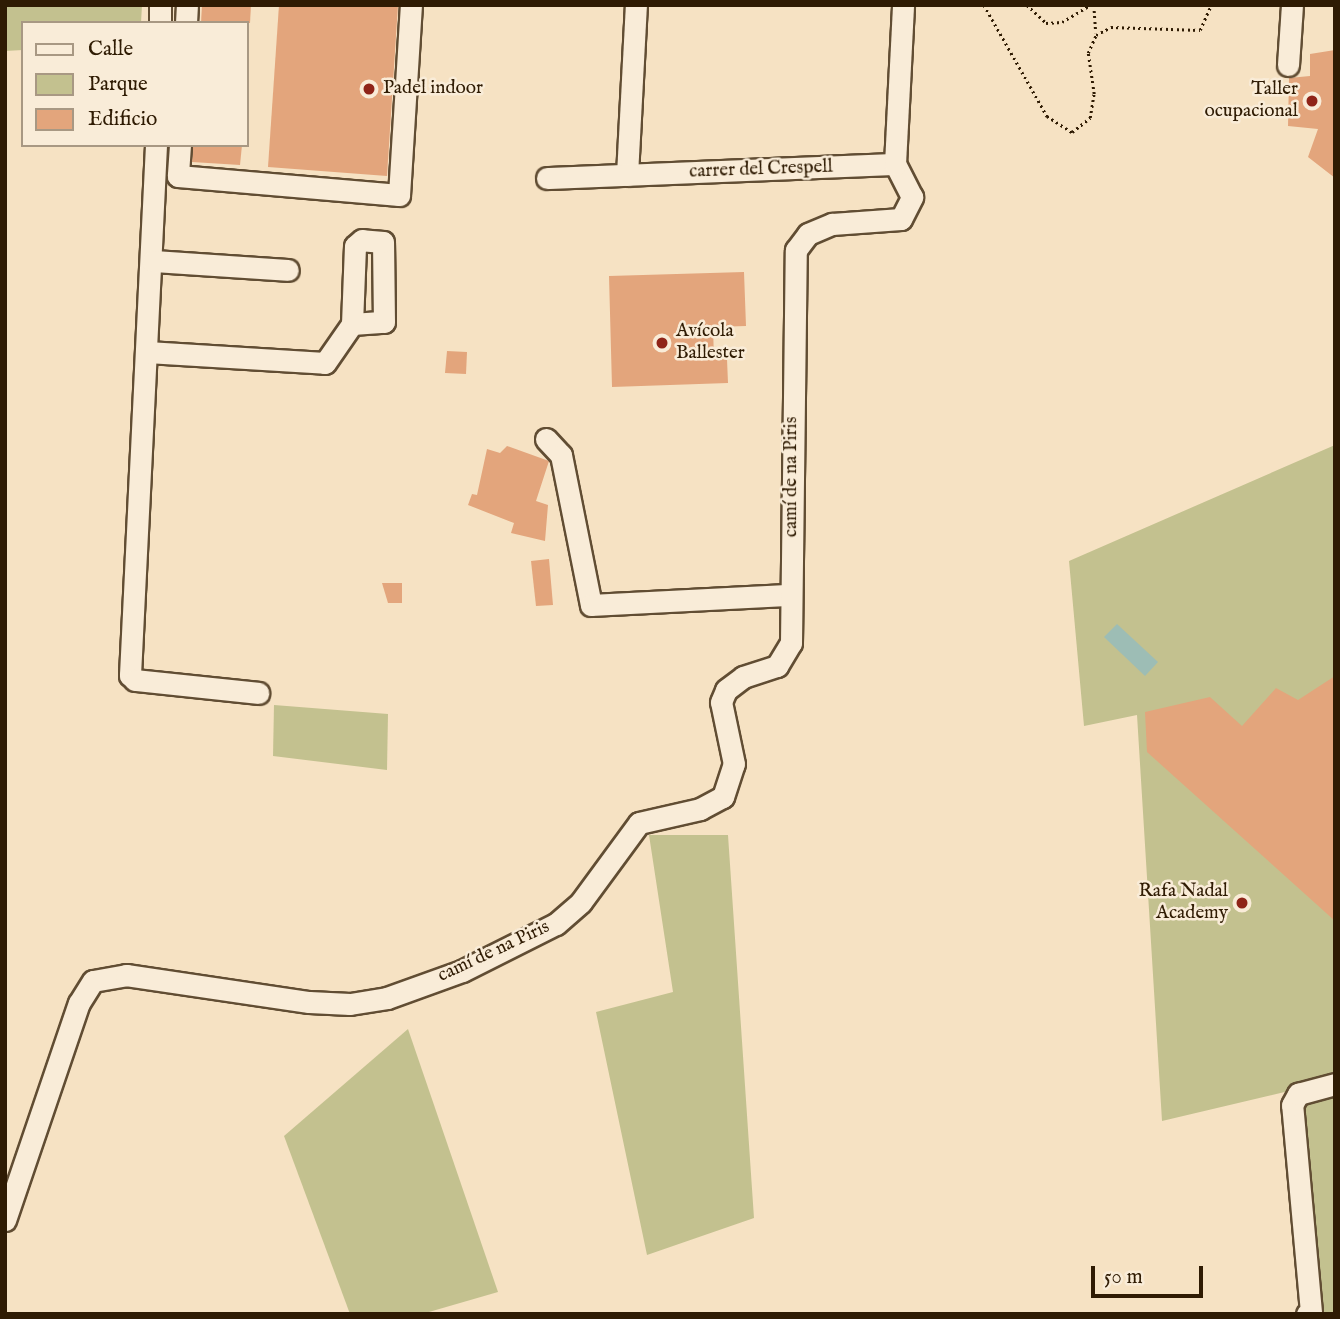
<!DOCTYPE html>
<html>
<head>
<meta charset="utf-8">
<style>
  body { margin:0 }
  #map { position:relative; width:1340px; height:1319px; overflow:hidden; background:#f6e2c3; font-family:"IM FELL English",serif }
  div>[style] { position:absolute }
  .green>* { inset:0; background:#c3c18f }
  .water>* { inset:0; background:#9dbdb5 }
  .building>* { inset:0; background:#e3a57c }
  .path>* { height:2.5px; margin-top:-1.25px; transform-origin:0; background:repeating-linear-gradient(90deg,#2f1b03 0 2px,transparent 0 5.5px) }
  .roads { filter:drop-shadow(2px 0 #614d33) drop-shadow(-2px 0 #614d33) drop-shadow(0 2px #614d33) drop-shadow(0 -2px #614d33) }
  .minor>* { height:21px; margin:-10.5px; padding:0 10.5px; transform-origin:10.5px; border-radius:10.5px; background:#f9ecd8 }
  .dots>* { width:19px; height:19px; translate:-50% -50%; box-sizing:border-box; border:4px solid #f9ecd8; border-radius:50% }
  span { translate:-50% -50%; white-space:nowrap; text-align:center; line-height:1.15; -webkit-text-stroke:5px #f9ecd8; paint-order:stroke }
  .poi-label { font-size:19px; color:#2f1b03 }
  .left { translate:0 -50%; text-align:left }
  .right { translate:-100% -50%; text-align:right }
  .street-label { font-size:19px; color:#2f1b03 }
  .frame { position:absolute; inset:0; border:7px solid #2f1b03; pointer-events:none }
  .legend { position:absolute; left:21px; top:21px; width:228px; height:126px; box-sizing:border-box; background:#f9ecd8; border:2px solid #a89883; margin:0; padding:9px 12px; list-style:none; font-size:21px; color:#2f1b03 }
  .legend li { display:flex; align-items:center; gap:14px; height:35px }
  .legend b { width:35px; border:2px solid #a89883 }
  .scale { position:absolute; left:1091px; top:1266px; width:112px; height:32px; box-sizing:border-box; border:4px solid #2f1b03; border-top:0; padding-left:9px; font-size:21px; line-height:24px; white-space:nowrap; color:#2f1b03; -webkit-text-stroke:5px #f9ecd8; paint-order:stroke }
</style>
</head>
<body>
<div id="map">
  <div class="green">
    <div style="clip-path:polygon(5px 5px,142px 5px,141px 23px,23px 23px,23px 50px,5px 51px)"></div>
    <div style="clip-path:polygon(1335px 445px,1335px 1080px,1162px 1121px,1137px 715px,1084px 726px,1069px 561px)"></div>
    <div style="clip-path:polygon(274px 705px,388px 714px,387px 770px,273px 756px)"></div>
    <div style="clip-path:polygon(649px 835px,728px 835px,754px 1218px,647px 1255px,596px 1012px,673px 992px)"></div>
    <div style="clip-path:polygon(408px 1029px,498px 1292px,422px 1314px,350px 1314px,284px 1136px)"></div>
    <div style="clip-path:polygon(1335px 1096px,1335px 1314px,1315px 1314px,1301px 1107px)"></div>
  </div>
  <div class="water">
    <div style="clip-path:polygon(1117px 624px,1158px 662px,1145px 676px,1104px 637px)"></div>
  </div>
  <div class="building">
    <div style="clip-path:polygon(202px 5px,251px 5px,250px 23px,201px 23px)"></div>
    <div style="clip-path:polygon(279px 5px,398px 5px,387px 176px,268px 167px)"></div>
    <div style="clip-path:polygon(1335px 50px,1335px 178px,1308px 157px,1318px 129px,1288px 126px,1289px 78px,1310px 76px,1310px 54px)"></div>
    <div style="clip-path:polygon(193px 145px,242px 145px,240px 165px,192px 162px)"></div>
    <div style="clip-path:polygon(744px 272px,746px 326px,713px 327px,714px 359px,727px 359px,728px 383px,612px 387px,609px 276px)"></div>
    <div style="clip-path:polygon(447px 351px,467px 352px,466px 374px,445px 373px)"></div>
    <div style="clip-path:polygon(507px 446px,549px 461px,536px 501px,548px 505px,545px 541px,511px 533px,514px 523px,468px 505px,472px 494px,477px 495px,487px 449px,500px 453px)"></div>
    <div style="clip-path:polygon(549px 559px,553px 605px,536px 606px,531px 561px)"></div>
    <div style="clip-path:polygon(382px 583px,402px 583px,402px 603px,388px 603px)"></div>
    <div style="clip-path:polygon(1335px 676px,1335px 921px,1147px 752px,1145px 712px,1210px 697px,1242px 726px,1276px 688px,1298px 700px)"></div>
  </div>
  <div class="path">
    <div style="left:984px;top:5px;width:128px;rotate:60.4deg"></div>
    <div style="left:1047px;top:116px;width:30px;rotate:33deg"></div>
    <div style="left:1072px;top:132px;width:23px;rotate:-38deg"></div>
    <div style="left:1090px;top:118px;width:24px;rotate:-81deg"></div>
    <div style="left:1094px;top:94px;width:41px;rotate:-98.3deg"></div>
    <div style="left:1088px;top:53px;width:20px;rotate:-66deg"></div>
    <div style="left:1096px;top:35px;width:17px;rotate:-28deg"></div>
    <div style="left:1111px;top:27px;width:89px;rotate:1.9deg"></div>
    <div style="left:1200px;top:30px;width:27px;rotate:-66deg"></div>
    <div style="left:1027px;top:5px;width:26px;rotate:43deg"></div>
    <div style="left:1046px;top:23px;width:16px;rotate:-4deg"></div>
    <div style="left:1062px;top:22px;width:33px;rotate:-31deg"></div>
    <div style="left:1094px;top:5px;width:28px;rotate:86deg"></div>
  </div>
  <div class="roads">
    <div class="minor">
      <div style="left:160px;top:23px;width:18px;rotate:-90deg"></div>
      <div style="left:186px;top:23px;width:18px;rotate:-87deg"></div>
      <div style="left:1288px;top:65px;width:60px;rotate:-86.2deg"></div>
      <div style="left:156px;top:145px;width:531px;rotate:92.81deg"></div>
      <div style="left:130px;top:675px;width:7px;rotate:45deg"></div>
      <div style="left:135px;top:680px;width:124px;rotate:6deg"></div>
      <div style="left:180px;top:145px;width:31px;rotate:94deg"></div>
      <div style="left:178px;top:176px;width:222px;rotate:4.9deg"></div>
      <div style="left:399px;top:195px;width:190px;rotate:-86.4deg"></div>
      <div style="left:627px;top:175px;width:170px;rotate:-87deg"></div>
      <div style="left:547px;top:178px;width:348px;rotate:-2.3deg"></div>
      <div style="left:153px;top:261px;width:135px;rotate:3.8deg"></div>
      <div style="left:147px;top:352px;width:178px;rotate:3.5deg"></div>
      <div style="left:325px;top:363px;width:47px;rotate:-55.3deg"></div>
      <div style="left:352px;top:324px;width:32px;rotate:-4deg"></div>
      <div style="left:384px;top:322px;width:80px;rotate:-90.7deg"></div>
      <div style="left:383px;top:242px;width:21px;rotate:-175deg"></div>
      <div style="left:362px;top:240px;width:9px;rotate:139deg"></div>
      <div style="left:355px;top:246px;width:78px;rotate:92.2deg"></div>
      <div style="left:546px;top:439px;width:22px;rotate:47deg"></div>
      <div style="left:561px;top:455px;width:153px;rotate:78.7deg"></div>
      <div style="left:591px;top:605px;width:200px;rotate:-2.9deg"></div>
      <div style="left:5px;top:1220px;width:229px;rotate:-71.2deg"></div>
      <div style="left:79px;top:1003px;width:26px;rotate:-58deg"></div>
      <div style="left:93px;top:981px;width:34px;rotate:-10deg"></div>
      <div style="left:126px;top:975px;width:185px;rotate:8.4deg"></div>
      <div style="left:309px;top:1002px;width:41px;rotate:2.8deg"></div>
      <div style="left:350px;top:1004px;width:37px;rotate:-9deg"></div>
      <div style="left:387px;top:998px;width:80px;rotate:-19.8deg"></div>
      <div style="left:462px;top:971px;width:105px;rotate:-26.6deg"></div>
      <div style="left:556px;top:924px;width:33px;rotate:-41deg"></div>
      <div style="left:581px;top:902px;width:98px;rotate:-53.7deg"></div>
      <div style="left:639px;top:823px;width:63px;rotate:-12.9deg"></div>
      <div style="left:700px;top:809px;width:26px;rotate:-28deg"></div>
      <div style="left:723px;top:797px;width:35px;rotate:-72deg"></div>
      <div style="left:734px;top:764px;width:63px;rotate:-101.8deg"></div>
      <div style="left:721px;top:702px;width:13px;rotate:-67deg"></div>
      <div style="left:726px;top:690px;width:21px;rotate:-37deg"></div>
      <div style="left:743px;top:677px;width:36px;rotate:-18deg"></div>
      <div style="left:777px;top:666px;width:27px;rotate:-59deg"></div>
      <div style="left:791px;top:643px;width:393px;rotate:-89.3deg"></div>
      <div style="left:796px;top:250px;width:20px;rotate:-53deg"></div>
      <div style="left:808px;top:234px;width:26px;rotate:-23deg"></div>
      <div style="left:832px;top:224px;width:69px;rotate:-4.1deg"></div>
      <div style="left:901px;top:219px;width:25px;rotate:-63deg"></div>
      <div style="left:912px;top:197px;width:37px;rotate:-117deg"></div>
      <div style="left:895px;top:164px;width:159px;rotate:-87.1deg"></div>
      <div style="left:1307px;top:1314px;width:4px;rotate:-27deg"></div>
      <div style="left:1311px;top:1312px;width:208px;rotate:-95.2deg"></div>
      <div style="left:1292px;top:1105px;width:13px;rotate:-61deg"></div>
      <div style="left:1298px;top:1094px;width:38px;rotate:-15deg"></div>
    </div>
  </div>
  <div class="dots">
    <div style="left:369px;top:89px;background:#8f2418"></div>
    <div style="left:1312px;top:101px;background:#8f2418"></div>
    <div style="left:662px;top:343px;background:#8f2418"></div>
    <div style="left:1242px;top:903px;background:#8f2418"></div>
  </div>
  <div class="poi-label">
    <span class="left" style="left:383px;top:89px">Padel indoor</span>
    <span class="right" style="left:1298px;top:101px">Taller<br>ocupacional</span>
    <span class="left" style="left:676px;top:343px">Avícola<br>Ballester</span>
    <span class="right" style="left:1228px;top:903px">Rafa Nadal<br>Academy</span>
  </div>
  <div class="street-label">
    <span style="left:761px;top:170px;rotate:-2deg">carrer del Crespell</span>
    <span style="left:792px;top:477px;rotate:-90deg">camí de na Piris</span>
    <span style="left:494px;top:952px;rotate:-25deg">camí de na Piris</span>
  </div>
  <div class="frame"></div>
  <ul class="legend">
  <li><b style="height:9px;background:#f9ecd8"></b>Calle</li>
  <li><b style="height:19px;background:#c3c18f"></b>Parque</li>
  <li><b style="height:19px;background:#e3a57c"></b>Edificio</li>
  </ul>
  <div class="scale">50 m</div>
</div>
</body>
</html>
